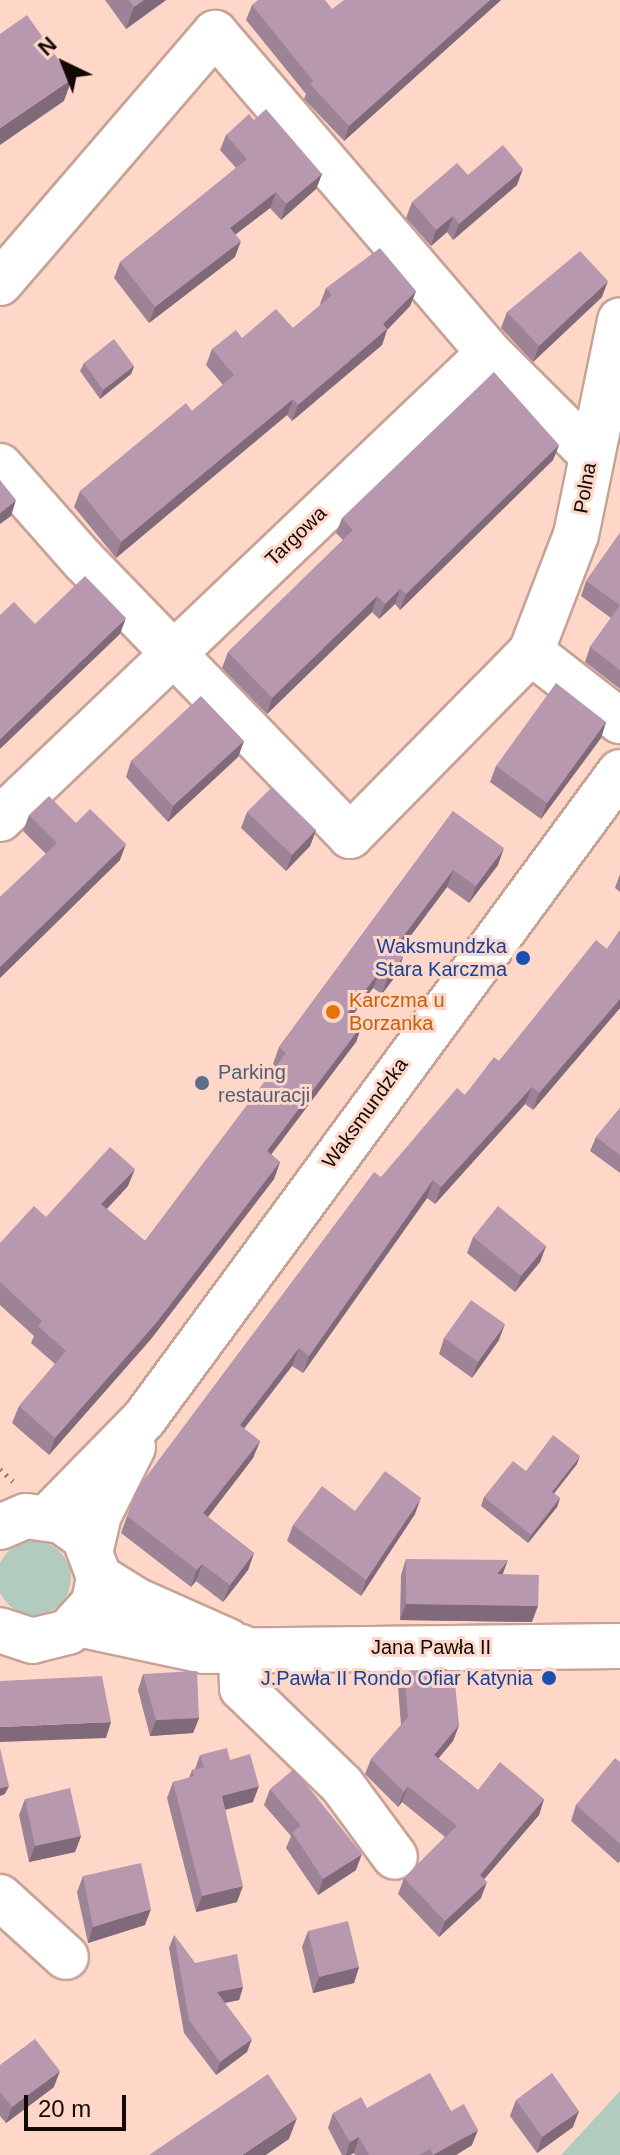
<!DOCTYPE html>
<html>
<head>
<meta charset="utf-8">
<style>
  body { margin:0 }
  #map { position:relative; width:620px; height:2155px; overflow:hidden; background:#fed7c9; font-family:Helvetica,sans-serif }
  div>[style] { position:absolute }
  .green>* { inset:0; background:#b1ccbf }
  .round { border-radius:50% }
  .path>* { height:5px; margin-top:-2.5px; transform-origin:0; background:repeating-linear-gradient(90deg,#987d73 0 2px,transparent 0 8px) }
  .roads { filter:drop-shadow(2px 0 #c7a295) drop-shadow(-2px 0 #c7a295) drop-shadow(0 2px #c7a295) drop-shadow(0 -2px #c7a295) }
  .minor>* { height:44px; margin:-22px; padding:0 22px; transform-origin:22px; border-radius:22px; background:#fff }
  .wall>* { inset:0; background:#9d8396 }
  .shaded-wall>* { inset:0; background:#806a7a }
  .building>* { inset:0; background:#b798ae }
  .dots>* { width:22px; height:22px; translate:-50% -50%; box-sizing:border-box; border:4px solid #fed7c9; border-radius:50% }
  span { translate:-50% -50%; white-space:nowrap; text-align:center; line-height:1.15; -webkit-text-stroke:6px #fed7c9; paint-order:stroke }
  .street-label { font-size:20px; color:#150905 }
  .transit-label { font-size:20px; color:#164399 }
  .right { translate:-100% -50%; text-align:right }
  .food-label { font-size:20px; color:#c56008 }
  .left { translate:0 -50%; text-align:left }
  .service-label { font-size:20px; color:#4e5e75 }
  .north { position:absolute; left:24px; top:24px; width:80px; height:80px; -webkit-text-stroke:6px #fed7c9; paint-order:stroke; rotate:317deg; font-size:22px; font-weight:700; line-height:32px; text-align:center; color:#150905 }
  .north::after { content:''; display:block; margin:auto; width:28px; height:36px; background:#150905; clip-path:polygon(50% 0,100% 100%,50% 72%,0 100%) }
  .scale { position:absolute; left:24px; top:2095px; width:102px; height:36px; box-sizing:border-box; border:4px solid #150905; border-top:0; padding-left:10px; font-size:24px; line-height:28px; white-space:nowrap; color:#150905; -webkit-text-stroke:6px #fed7c9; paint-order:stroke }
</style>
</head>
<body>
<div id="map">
  <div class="green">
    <div class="round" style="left:-3px;top:1541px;width:74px;height:74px"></div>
    <div style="clip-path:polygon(620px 2091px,620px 2155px,561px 2155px)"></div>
  </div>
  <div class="path">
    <div style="left:0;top:1469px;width:19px;rotate:43deg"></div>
  </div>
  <div class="roads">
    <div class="minor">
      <div style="left:0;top:283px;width:330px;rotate:-49.3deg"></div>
      <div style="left:215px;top:33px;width:421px;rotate:49.4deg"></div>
      <div style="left:0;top:466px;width:125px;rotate:48.6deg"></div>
      <div style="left:83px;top:560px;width:384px;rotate:45.9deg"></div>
      <div style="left:350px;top:836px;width:258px;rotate:-45.5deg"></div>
      <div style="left:531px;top:652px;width:125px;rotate:-69deg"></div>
      <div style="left:576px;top:535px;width:219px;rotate:-78.4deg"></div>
      <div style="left:531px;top:652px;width:113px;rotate:37.8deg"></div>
      <div style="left:0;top:819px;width:675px;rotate:-43.62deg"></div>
      <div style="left:489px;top:353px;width:144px;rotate:44.7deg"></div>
      <div style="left:48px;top:1517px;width:137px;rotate:-45.6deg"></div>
      <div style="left:144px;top:1419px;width:803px;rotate:-53.66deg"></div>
      <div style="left:0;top:1527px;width:28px;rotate:-23deg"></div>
      <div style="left:26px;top:1516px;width:35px;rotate:8deg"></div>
      <div style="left:61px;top:1521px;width:28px;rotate:35deg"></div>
      <div style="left:84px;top:1537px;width:43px;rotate:69.4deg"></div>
      <div style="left:99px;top:1577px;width:26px;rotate:101deg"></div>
      <div style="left:94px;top:1603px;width:39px;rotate:132deg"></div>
      <div style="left:68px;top:1632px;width:36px;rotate:166deg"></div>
      <div style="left:33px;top:1641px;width:35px;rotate:-162deg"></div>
      <div style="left:91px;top:1549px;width:35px;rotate:-77deg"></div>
      <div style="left:99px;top:1515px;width:76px;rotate:-63.4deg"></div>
      <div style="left:99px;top:1577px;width:44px;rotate:31.9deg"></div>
      <div style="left:136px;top:1600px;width:101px;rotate:24deg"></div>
      <div style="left:78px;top:1624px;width:129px;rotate:12.1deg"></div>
      <div style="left:204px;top:1651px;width:416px;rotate:-0.7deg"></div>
      <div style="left:241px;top:1647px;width:41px;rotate:88.6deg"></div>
      <div style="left:242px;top:1688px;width:139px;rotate:44.1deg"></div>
      <div style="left:342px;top:1785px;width:89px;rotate:53.6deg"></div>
      <div style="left:0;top:1897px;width:89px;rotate:42.3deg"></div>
    </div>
  </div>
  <div class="wall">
    <div style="clip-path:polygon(105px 0,166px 0,126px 29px)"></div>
    <div style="clip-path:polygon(501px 0,344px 141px,304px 99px,306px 94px,246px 20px,252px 5px,332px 9px)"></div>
    <div style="clip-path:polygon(254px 120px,322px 174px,316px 189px,281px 220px,270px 208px,235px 235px,235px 257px,149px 323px,114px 278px,120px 262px,236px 168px,220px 150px,226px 135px)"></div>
    <div style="clip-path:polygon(468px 175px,517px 185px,453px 240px,447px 232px,431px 246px,406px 218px,412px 202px)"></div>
    <div style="clip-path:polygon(326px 288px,416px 291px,410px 306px,387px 330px,382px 345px,292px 421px,287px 415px,116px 558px,74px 507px,80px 491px,192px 411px,223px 385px,206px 365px,212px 349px,242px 338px,293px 328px,321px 305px,320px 304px)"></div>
    <div style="clip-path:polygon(602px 297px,533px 362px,501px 328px,507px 312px)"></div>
    <div style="clip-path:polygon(84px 363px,134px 366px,131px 374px,100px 399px,80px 371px)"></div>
    <div style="clip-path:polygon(559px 445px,553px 460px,400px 610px,395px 604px,379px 619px,372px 612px,267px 714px,222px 668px,228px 652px,343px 540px,336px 533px,342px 518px)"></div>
    <div style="clip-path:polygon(620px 533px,620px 689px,585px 662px,590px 647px,611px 618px,581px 596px,586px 581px)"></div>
    <div style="clip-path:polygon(606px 722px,601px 738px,541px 819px,490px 782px,496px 766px)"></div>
    <div style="clip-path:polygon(244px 741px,238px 757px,168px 822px,126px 777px,131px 761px)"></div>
    <div style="clip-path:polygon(453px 811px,498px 865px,469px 903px,447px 887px,398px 953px,403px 957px,397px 974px,382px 994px,373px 988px,351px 1017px,362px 1025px,356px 1042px,271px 1154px,280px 1162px,274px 1179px,151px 1339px,49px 1455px,12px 1423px,19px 1406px,55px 1364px,31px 1343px,34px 1336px,0 1305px,0 1243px,46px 1217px,128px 1186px,107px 1209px,145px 1241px,276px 1067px,273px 1064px,279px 1047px)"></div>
    <div style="clip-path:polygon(247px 812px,316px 830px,310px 846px,286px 871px,241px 828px)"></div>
    <div style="clip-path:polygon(29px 815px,76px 823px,120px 860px,0 978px,0 897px,46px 854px,23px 831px)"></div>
    <div style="clip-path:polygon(620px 874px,620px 892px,615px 888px)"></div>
    <div style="clip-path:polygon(620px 930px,620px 1008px,533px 1110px,525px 1104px,435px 1204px,427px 1198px,303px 1373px,292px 1366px,244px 1429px,260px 1441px,253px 1458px,208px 1517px,254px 1553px,248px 1570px,223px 1602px,196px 1581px,191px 1587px,121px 1533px,127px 1516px,381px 1177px,499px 1061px,607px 949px)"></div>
    <div style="clip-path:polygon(620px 1108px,620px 1173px,590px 1151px,596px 1137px)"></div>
    <div style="clip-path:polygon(473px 1237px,546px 1246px,540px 1262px,515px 1292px,467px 1253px)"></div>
    <div style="clip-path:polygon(444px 1338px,499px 1340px,472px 1378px,439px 1354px)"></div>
    <div style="clip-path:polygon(577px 1464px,554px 1493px,560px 1498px,557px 1507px,528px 1543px,481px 1506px,484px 1497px,526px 1471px)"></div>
    <div style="clip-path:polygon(355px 1511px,415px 1514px,361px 1596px,287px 1541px,293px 1525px)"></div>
    <div style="clip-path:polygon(406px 1559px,503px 1574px,532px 1622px,400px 1620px,401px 1575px)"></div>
    <div style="clip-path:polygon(404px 1671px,449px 1683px,459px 1725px,453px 1741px,438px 1758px,478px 1790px,544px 1799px,539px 1815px,484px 1879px,481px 1898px,439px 1937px,398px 1894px,404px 1878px,445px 1837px,402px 1802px,398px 1807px,365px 1774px,371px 1759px,401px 1725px,398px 1687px)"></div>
    <div style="clip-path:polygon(143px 1674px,199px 1718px,193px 1733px,150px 1736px,138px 1690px)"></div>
    <div style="clip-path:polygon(200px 1755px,230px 1760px,253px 1802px,225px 1810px,237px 1902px,196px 1912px,167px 1798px,173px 1782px,189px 1778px,192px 1770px,195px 1769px)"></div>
    <div style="clip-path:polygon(620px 1762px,620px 1861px,618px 1863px,571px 1821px,576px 1805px)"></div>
    <div style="clip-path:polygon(270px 1789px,356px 1870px,318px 1895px,286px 1848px,291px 1836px,264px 1805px)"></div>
    <div style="clip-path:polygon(25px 1799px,81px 1836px,75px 1852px,29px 1862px,19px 1815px)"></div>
    <div style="clip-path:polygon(83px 1876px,145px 1925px,88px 1943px,77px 1892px)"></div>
    <div style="clip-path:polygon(308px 1931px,359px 1967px,354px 1983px,313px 1993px,302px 1947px)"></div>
    <div style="clip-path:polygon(174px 1935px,195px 1963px,243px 1987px,239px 2000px,225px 2003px,247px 2052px,216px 2075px,184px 2033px,169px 1948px)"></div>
    <div style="clip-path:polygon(0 2065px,54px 2087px,6px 2123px,0 2116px)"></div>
    <div style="clip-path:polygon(516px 2100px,573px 2127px,537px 2153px,510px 2116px)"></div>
    <div style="clip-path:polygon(367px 2108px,451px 2111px,472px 2145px,456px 2155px,355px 2155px,354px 2153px,350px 2155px,342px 2155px,328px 2128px,333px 2113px)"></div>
  </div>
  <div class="shaded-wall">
    <div style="clip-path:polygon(144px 0,166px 0,126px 29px,134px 7px)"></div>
    <div style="clip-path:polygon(490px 0,501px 0,344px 141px,349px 126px)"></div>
    <div style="clip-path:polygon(72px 79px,64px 101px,0 145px,0 128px)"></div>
    <div style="clip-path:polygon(523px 169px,517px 185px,453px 240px,459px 224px)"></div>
    <div style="clip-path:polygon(322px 174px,316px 189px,281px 220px,286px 204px)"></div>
    <div style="clip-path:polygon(276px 192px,270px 208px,224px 243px,230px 228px)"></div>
    <div style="clip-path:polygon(453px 216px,447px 232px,431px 246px,436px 230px)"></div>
    <div style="clip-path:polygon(241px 241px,235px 257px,149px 323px,155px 307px)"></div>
    <div style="clip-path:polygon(608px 281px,602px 297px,533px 362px,539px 346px)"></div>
    <div style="clip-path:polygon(416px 291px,410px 306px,387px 330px,382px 345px,292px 421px,298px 405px,383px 324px)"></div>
    <div style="clip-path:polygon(134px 366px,131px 374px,100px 399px,103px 390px)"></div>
    <div style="clip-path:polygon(293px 399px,287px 415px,116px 558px,121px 542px)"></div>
    <div style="clip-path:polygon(559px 445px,553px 460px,400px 610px,406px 594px)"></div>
    <div style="clip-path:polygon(16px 500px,11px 516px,0 524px,0 513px)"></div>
    <div style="clip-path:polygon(400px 589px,395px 604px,379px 619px,385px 604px)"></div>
    <div style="clip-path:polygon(377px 596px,372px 612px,267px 714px,272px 698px)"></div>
    <div style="clip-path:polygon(126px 618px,120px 634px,0 749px,0 739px)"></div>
    <div style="clip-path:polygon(606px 722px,601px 738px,541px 819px,547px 803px)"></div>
    <div style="clip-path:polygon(244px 741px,238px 757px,168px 822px,173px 806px)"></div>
    <div style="clip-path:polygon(316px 830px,310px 846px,286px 871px,292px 855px)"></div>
    <div style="clip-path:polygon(126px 844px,120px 860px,0 978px,0 967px)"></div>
    <div style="clip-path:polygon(504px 848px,498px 865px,469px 903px,476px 886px)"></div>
    <div style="clip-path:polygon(453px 870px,447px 887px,387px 967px,393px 950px)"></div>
    <div style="clip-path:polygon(403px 957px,397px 974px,382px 994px,388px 977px)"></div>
    <div style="clip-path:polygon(380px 971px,373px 988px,341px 1031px,347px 1014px)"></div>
    <div style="clip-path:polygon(620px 999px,620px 1008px,533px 1110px,539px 1093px)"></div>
    <div style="clip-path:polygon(362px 1025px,356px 1042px,261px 1168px,267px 1151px)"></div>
    <div style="clip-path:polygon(532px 1087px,525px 1104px,435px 1204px,441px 1187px)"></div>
    <div style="clip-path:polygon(280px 1162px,274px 1179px,151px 1339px,49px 1455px,55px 1438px)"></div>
    <div style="clip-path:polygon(135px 1169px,128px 1186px,95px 1221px,101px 1204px)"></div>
    <div style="clip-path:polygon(433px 1180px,427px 1198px,303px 1373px,309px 1356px)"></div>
    <div style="clip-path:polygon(546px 1246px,540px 1262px,515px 1292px,521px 1276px)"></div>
    <div style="clip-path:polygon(505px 1324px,499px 1340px,472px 1378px,478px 1362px)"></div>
    <div style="clip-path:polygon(299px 1348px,292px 1366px,233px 1442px,240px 1425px)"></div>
    <div style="clip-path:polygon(260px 1441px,253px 1458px,197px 1531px,203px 1513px)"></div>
    <div style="clip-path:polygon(580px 1456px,577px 1464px,549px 1500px,552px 1492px)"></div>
    <div style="clip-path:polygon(421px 1498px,415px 1514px,361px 1596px,366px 1580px)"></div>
    <div style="clip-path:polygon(560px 1498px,557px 1507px,528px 1543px,531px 1535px)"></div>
    <div style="clip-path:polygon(254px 1553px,248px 1570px,223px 1602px,230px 1585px)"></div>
    <div style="clip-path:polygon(508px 1560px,502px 1576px,497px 1574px)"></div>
    <div style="clip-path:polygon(202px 1564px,196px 1581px,191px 1587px,197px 1570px)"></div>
    <div style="clip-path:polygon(406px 1604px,538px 1606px,532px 1622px,400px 1620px)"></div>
    <div style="clip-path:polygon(199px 1718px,193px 1733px,150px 1736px,156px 1720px)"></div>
    <div style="clip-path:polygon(111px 1722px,106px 1738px,0 1742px,0 1727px)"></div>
    <div style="clip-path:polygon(459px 1725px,453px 1741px,428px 1771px,434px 1755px)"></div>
    <div style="clip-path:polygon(9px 1786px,5px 1794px,0 1796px,0 1788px)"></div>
    <div style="clip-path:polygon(259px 1786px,253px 1802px,216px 1812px,222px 1796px)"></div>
    <div style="clip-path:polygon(408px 1786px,402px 1802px,398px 1807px,404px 1792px)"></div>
    <div style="clip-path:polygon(544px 1799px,539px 1815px,474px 1891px,480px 1875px)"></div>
    <div style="clip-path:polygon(81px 1836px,75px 1852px,29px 1862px,35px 1846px)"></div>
    <div style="clip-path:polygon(362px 1854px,356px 1870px,318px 1895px,323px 1879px)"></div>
    <div style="clip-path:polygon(487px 1882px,481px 1898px,439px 1937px,445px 1921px)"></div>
    <div style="clip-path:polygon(243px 1886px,237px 1902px,196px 1912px,202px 1896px)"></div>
    <div style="clip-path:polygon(151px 1909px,145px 1925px,88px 1943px,93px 1927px)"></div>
    <div style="clip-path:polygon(359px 1967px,354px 1983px,313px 1993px,319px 1977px)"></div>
    <div style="clip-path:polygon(243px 1987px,239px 2000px,212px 2005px,217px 1992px)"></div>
    <div style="clip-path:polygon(252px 2039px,247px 2052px,216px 2075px,220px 2062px)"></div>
    <div style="clip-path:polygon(60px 2071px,54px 2087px,6px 2123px,12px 2107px)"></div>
    <div style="clip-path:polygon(579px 2111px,573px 2127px,537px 2153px,542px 2137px)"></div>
    <div style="clip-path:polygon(297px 2118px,289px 2139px,266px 2155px,242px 2155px)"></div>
    <div style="clip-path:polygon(478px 2130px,472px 2145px,456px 2155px,433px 2155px)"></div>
    <div style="clip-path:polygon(359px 2137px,354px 2153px,350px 2155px,346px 2155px,350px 2142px)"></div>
  </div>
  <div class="building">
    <div style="clip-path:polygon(129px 0,144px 0,134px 7px)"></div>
    <div style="clip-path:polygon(258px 0,325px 0,332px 9px,344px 0,490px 0,349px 126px,310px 84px,313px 81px,252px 5px)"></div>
    <div style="clip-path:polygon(27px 15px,72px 79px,0 128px,0 34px)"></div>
    <div style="clip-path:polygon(266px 109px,322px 174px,286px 204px,276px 192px,230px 228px,241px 241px,155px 307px,120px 262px,247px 159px,226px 135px,249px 114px,254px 120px)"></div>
    <div style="clip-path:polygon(503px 145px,523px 169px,459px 224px,453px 216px,436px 230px,412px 202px,457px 163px,468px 175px)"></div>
    <div style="clip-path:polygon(380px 248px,416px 291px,383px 324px,387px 329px,298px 405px,293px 399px,121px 542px,80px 491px,186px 403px,192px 411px,234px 375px,212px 349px,236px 330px,242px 338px,276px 309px,293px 328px,332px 295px,326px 288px)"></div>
    <div style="clip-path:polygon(580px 251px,608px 281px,539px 346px,507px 312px)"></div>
    <div style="clip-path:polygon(114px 339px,134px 366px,103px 390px,84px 363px)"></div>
    <div style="clip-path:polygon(494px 372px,559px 445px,406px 594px,400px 589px,385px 604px,377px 596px,272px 698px,228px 652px,353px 530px,342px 518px)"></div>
    <div style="clip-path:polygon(0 480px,16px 500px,0 513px)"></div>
    <div style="clip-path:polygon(620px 533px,620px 605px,586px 581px)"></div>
    <div style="clip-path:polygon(85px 576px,126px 618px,0 739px,0 615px,14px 602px,35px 624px)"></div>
    <div style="clip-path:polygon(620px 605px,620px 670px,590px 647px)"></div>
    <div style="clip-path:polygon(556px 683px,606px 722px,547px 803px,496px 766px)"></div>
    <div style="clip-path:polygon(201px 696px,244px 741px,173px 806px,131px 761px)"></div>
    <div style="clip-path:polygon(272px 787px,316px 830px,292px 855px,247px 812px)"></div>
    <div style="clip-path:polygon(49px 796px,76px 823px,90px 809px,126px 844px,0 967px,0 897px,57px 843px,29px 815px)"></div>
    <div style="clip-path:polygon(453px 811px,504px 848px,476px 886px,453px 870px,393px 950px,403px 957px,388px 977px,380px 971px,347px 1014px,362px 1025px,267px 1151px,280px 1162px,157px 1322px,55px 1438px,19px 1406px,66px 1351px,38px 1326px,42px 1321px,0 1282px,0 1243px,34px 1206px,46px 1217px,110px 1147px,135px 1169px,101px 1204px,145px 1241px,286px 1053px,279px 1047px)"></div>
    <div style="clip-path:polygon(620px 930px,620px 999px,539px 1093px,532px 1087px,441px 1187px,433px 1180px,309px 1356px,299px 1348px,240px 1425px,260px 1441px,203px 1513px,254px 1553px,230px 1585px,202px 1564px,197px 1570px,127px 1516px,137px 1489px,374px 1172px,381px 1177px,457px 1088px,465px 1095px,494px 1057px,499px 1061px,596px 940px,607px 949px)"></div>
    <div style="clip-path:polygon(620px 1108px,620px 1155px,596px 1137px)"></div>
    <div style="clip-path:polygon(498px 1206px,546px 1246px,521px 1276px,473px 1237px)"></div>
    <div style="clip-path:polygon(471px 1300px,505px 1324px,478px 1362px,444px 1338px)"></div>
    <div style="clip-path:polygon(553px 1435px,580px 1456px,552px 1492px,560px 1498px,531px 1535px,484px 1497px,513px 1461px,526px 1471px)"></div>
    <div style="clip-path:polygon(385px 1471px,421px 1498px,366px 1580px,293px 1525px,322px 1486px,355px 1511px)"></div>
    <div style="clip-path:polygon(406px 1559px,508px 1560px,497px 1574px,539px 1575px,538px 1606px,406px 1604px)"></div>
    <div style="clip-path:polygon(447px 1669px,449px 1683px,455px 1682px,459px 1725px,434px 1755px,478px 1790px,500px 1762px,544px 1799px,480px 1875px,487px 1882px,445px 1921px,404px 1878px,457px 1826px,408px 1786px,404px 1792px,371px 1759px,408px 1717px,404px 1671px)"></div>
    <div style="clip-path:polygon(197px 1671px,199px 1718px,156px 1720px,143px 1674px)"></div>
    <div style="clip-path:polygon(102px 1676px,111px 1722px,0 1727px,0 1681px)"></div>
    <div style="clip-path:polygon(0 1748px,9px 1786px,0 1788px)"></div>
    <div style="clip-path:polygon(227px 1748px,230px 1760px,250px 1754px,259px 1786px,222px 1796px,243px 1886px,202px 1896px,173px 1782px,194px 1776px,192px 1770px,204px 1767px,200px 1755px)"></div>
    <div style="clip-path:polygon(615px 1758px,620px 1762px,620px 1844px,576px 1805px)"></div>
    <div style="clip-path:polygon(294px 1769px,362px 1854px,323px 1879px,292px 1832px,301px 1826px,270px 1789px)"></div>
    <div style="clip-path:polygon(70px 1788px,81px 1836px,35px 1846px,25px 1799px)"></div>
    <div style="clip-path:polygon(141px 1863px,151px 1909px,93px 1927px,83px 1876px)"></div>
    <div style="clip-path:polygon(348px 1921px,359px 1967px,319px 1977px,308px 1931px)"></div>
    <div style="clip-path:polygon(174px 1935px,195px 1963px,237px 1954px,243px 1987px,217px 1992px,252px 2039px,220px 2062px,189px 2020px)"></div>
    <div style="clip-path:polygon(35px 2039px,60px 2071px,12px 2107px,0 2092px,0 2065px)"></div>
    <div style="clip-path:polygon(430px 2073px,451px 2111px,464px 2104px,478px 2130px,433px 2155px,430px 2149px,419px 2155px,369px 2155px,359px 2137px,350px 2142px,333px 2113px,361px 2097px,367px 2108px)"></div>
    <div style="clip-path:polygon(552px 2073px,579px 2111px,542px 2137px,516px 2100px)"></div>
    <div style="clip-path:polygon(268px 2074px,297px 2118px,242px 2155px,149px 2155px)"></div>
  </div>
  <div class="dots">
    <div style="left:523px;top:958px;background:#1a4fb4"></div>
    <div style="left:333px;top:1012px;background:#e8710a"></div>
    <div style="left:202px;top:1083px;background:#5c6f8a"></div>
    <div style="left:549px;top:1678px;background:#1a4fb4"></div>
  </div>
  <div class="street-label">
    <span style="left:585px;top:488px;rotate:-80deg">Polna</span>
    <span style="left:296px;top:536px;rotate:-44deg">Targowa</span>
    <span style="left:365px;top:1113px;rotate:-54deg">Waksmundzka</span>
    <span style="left:431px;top:1647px">Jana Pawła II</span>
  </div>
  <div class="transit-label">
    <span class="right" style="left:507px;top:958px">Waksmundzka<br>Stara Karczma</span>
    <span class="right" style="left:533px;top:1678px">J.Pawła II Rondo Ofiar Katynia</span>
  </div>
  <div class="food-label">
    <span class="left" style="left:349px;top:1012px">Karczma u<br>Borzanka</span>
  </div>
  <div class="service-label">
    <span class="left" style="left:218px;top:1084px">Parking<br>restauracji</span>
  </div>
  <div class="north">N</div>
  <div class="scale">20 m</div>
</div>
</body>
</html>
